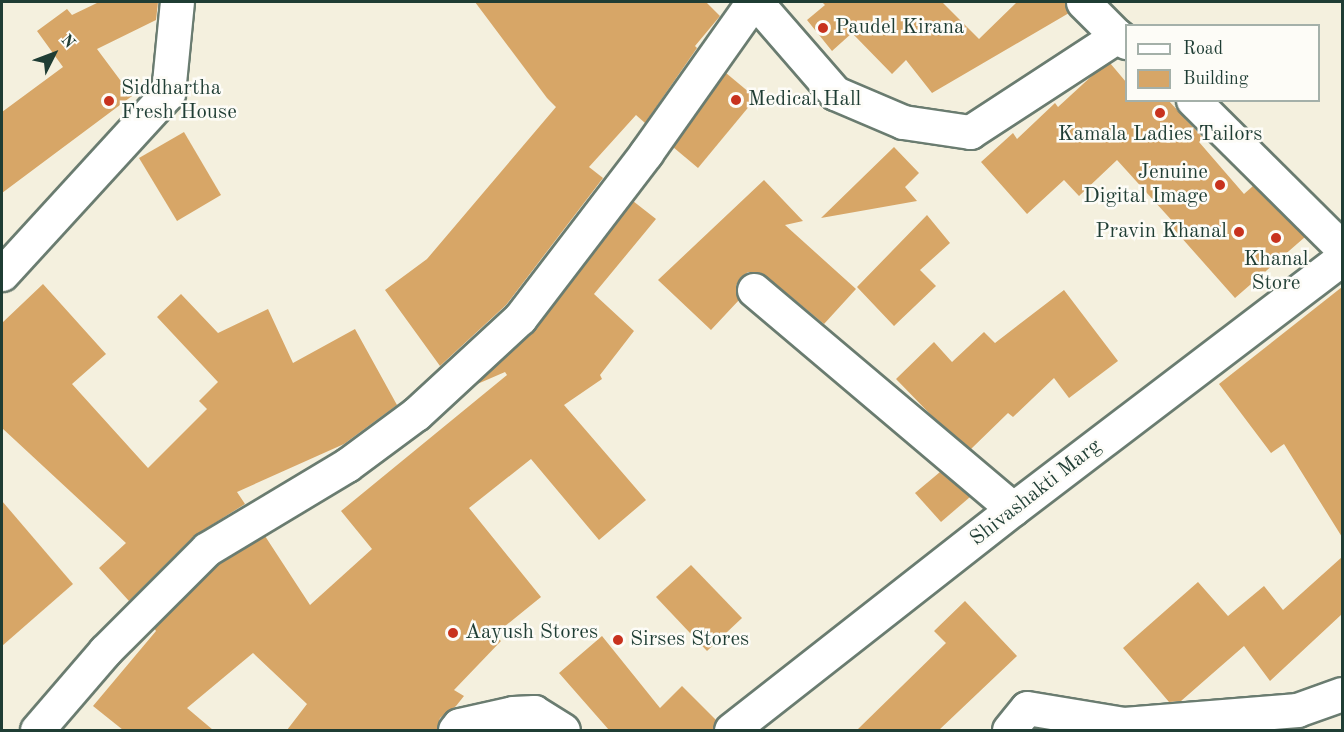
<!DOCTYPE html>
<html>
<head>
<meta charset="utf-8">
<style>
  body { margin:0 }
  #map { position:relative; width:1344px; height:732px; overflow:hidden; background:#f4f0de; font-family:"Old Standard TT",serif }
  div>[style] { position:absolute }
  .building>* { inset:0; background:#d7a667 }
  .roads { filter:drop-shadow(2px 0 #6a7c70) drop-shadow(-2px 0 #6a7c70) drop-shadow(0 2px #6a7c70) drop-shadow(0 -2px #6a7c70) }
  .minor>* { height:33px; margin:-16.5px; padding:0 16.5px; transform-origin:16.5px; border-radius:16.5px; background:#fff }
  .dots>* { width:16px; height:16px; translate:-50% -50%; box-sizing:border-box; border:3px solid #fdfcf7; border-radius:50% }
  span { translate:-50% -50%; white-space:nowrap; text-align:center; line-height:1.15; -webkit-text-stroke:5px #fdfcf7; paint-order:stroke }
  .poi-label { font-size:21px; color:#1f3d34 }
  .left { translate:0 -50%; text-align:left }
  .right { translate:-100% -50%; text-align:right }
  .street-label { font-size:21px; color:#1f3d34 }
  .frame { position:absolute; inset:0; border:3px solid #1f3d34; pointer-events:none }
  .legend { position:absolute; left:1125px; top:24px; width:195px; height:78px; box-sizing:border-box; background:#fdfcf7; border:2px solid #a4b0a9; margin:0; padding:8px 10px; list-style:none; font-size:18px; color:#1f3d34 }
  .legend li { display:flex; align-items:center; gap:12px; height:30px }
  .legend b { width:30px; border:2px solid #a4b0a9 }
  .north { position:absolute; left:24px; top:24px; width:60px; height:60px; -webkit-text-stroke:4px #fdfcf7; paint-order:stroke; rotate:48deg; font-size:16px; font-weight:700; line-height:24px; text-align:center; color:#1f3d34 }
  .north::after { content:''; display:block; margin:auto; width:21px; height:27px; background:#1f3d34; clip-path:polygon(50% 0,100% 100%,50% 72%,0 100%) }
</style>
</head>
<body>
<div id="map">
  <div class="building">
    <div style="clip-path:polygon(99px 2px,158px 2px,156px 20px,97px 49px,132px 96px,2px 193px,2px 112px,63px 67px,37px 31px,67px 9px,72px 15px)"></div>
    <div style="clip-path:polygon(475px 2px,706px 2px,720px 16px,695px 46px,697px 48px,645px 123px,636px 115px,589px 167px,603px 178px,506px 305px,440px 366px,385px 290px,427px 259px,556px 107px,547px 98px)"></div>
    <div style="clip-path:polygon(822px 2px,942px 2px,979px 39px,1017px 2px,1065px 2px,1069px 13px,932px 93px,906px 60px,892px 74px,852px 33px,832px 51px,807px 20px,825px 5px)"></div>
    <div style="clip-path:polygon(1110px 63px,1126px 82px,1126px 100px,1168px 100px,1203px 138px,1199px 142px,1244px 194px,1253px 186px,1305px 237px,1235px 298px,1172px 227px,1175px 224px,1117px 160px,1079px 196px,1064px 180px,1027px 214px,981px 162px,1013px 133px,1017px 139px,1055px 103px,1058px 107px,1095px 73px)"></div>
    <div style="clip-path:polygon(726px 73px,756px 98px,698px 168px,673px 147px)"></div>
    <div style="clip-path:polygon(184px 132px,221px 195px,177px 221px,139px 158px)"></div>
    <div style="clip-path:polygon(894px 147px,919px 173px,905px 187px,917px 201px,821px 218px)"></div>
    <div style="clip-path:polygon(764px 180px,803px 221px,785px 225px,856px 289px,824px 324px,766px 276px,758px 272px,748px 272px,740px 278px,736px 286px,739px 300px,711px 330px,658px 280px)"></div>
    <div style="clip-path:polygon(633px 201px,656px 219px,594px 294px,634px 331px,600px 375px,602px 379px,564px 405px,646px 500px,599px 540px,531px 459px,469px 508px,541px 597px,494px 635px,501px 641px,454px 690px,464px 696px,456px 706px,440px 718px,437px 730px,287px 730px,307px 704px,253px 653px,187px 708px,213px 730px,123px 730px,93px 706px,156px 631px,154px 628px,219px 564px,265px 536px,310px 605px,372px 549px,341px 511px,507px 375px,505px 372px,475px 385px,535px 330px)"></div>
    <div style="clip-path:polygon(927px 215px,950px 243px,920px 270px,936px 286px,894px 326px,857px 287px)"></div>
    <div style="clip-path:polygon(43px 284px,106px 354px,72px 384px,148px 468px,207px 409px,199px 401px,218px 382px,157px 317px,181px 294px,218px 333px,268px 309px,293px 363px,355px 329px,397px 405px,344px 444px,237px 492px,245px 504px,194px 536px,129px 601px,99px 568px,126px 543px,2px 428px,2px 323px)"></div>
    <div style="clip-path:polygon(1342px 287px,1342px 537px,1284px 444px,1271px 453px,1219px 384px)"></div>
    <div style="clip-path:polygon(1064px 290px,1118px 361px,1069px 398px,1054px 378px,1013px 417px,1008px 413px,971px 449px,931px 415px,896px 379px,934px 342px,952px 362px,984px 332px,995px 343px)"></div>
    <div style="clip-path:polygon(940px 472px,970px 497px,941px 522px,915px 493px)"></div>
    <div style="clip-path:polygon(2px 501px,73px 584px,2px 646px)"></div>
    <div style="clip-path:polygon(1342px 557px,1342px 614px,1270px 681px,1244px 646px,1181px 701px,1169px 702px,1123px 648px,1198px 582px,1228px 616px,1264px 586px,1283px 610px)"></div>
    <div style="clip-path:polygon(691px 565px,742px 618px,707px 651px,656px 597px)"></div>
    <div style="clip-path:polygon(965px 601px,1017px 656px,939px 730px,857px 730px,946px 643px,934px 631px)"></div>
    <div style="clip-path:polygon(602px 636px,660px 708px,682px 686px,716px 720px,713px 730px,609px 730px,559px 673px)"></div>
  </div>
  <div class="roads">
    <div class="minor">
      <div style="left:756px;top:2px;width:121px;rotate:49deg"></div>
      <div style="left:835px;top:93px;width:74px;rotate:23.1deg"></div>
      <div style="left:903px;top:122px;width:68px;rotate:8.5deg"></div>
      <div style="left:970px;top:132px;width:176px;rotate:-33.1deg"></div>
      <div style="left:1117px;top:36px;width:11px;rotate:34deg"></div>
      <div style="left:1083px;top:2px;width:48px;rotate:45deg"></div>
      <div style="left:1193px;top:100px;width:210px;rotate:44.8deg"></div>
      <div style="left:2px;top:274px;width:246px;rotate:-47.5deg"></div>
      <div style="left:168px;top:93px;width:91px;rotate:-84.4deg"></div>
      <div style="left:754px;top:290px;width:339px;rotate:40.2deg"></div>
      <div style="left:37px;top:730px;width:104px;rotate:-49.3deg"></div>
      <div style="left:105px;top:651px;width:144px;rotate:-45deg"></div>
      <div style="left:207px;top:549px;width:163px;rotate:-31deg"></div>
      <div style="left:347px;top:465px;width:86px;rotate:-36.5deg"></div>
      <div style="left:416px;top:414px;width:142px;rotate:-42.7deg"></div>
      <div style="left:520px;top:318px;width:208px;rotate:-52.6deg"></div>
      <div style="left:646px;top:153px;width:185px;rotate:-54.7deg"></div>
      <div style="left:455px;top:730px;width:6px;rotate:-51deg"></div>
      <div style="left:459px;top:725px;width:55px;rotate:-12.5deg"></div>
      <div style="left:513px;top:713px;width:21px;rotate:-3deg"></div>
      <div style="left:534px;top:712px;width:34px;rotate:32deg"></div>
      <div style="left:731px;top:730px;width:358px;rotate:-38.1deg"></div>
      <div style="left:1013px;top:509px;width:414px;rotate:-37.3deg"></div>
      <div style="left:1009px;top:730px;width:28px;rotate:-51deg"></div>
      <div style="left:1027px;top:708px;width:98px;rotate:9.4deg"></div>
      <div style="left:1124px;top:724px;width:174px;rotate:-4.6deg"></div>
      <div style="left:1297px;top:710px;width:48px;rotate:-19.6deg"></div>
    </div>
  </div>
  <div class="dots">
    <div style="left:823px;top:28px;background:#c8321e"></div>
    <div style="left:736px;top:100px;background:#c8321e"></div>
    <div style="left:109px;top:101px;background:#c8321e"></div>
    <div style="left:1160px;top:113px;background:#c8321e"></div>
    <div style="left:1220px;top:185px;background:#c8321e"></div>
    <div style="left:1239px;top:232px;background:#c8321e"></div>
    <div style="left:1276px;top:238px;background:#c8321e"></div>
    <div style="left:453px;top:633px;background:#c8321e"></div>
    <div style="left:618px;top:640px;background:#c8321e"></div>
  </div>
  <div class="poi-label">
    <span class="left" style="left:835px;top:28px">Paudel Kirana</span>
    <span class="left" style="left:121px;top:101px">Siddhartha<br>Fresh House</span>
    <span class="left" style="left:748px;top:100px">Medical Hall</span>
    <span style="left:1160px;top:135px">Kamala Ladies Tailors</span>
    <span class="right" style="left:1208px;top:185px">Jenuine<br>Digital Image</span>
    <span class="right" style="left:1227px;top:232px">Pravin Khanal</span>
    <span style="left:1276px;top:272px">Khanal<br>Store</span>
    <span class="left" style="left:465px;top:633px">Aayush Stores</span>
    <span class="left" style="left:630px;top:640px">Sirses Stores</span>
  </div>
  <div class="street-label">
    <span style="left:1036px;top:493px;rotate:-38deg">Shivashakti Marg</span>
  </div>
  <div class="frame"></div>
  <ul class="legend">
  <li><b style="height:8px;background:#fff"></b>Road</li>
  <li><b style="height:16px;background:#d7a667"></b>Building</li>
  </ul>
  <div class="north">N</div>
</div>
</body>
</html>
